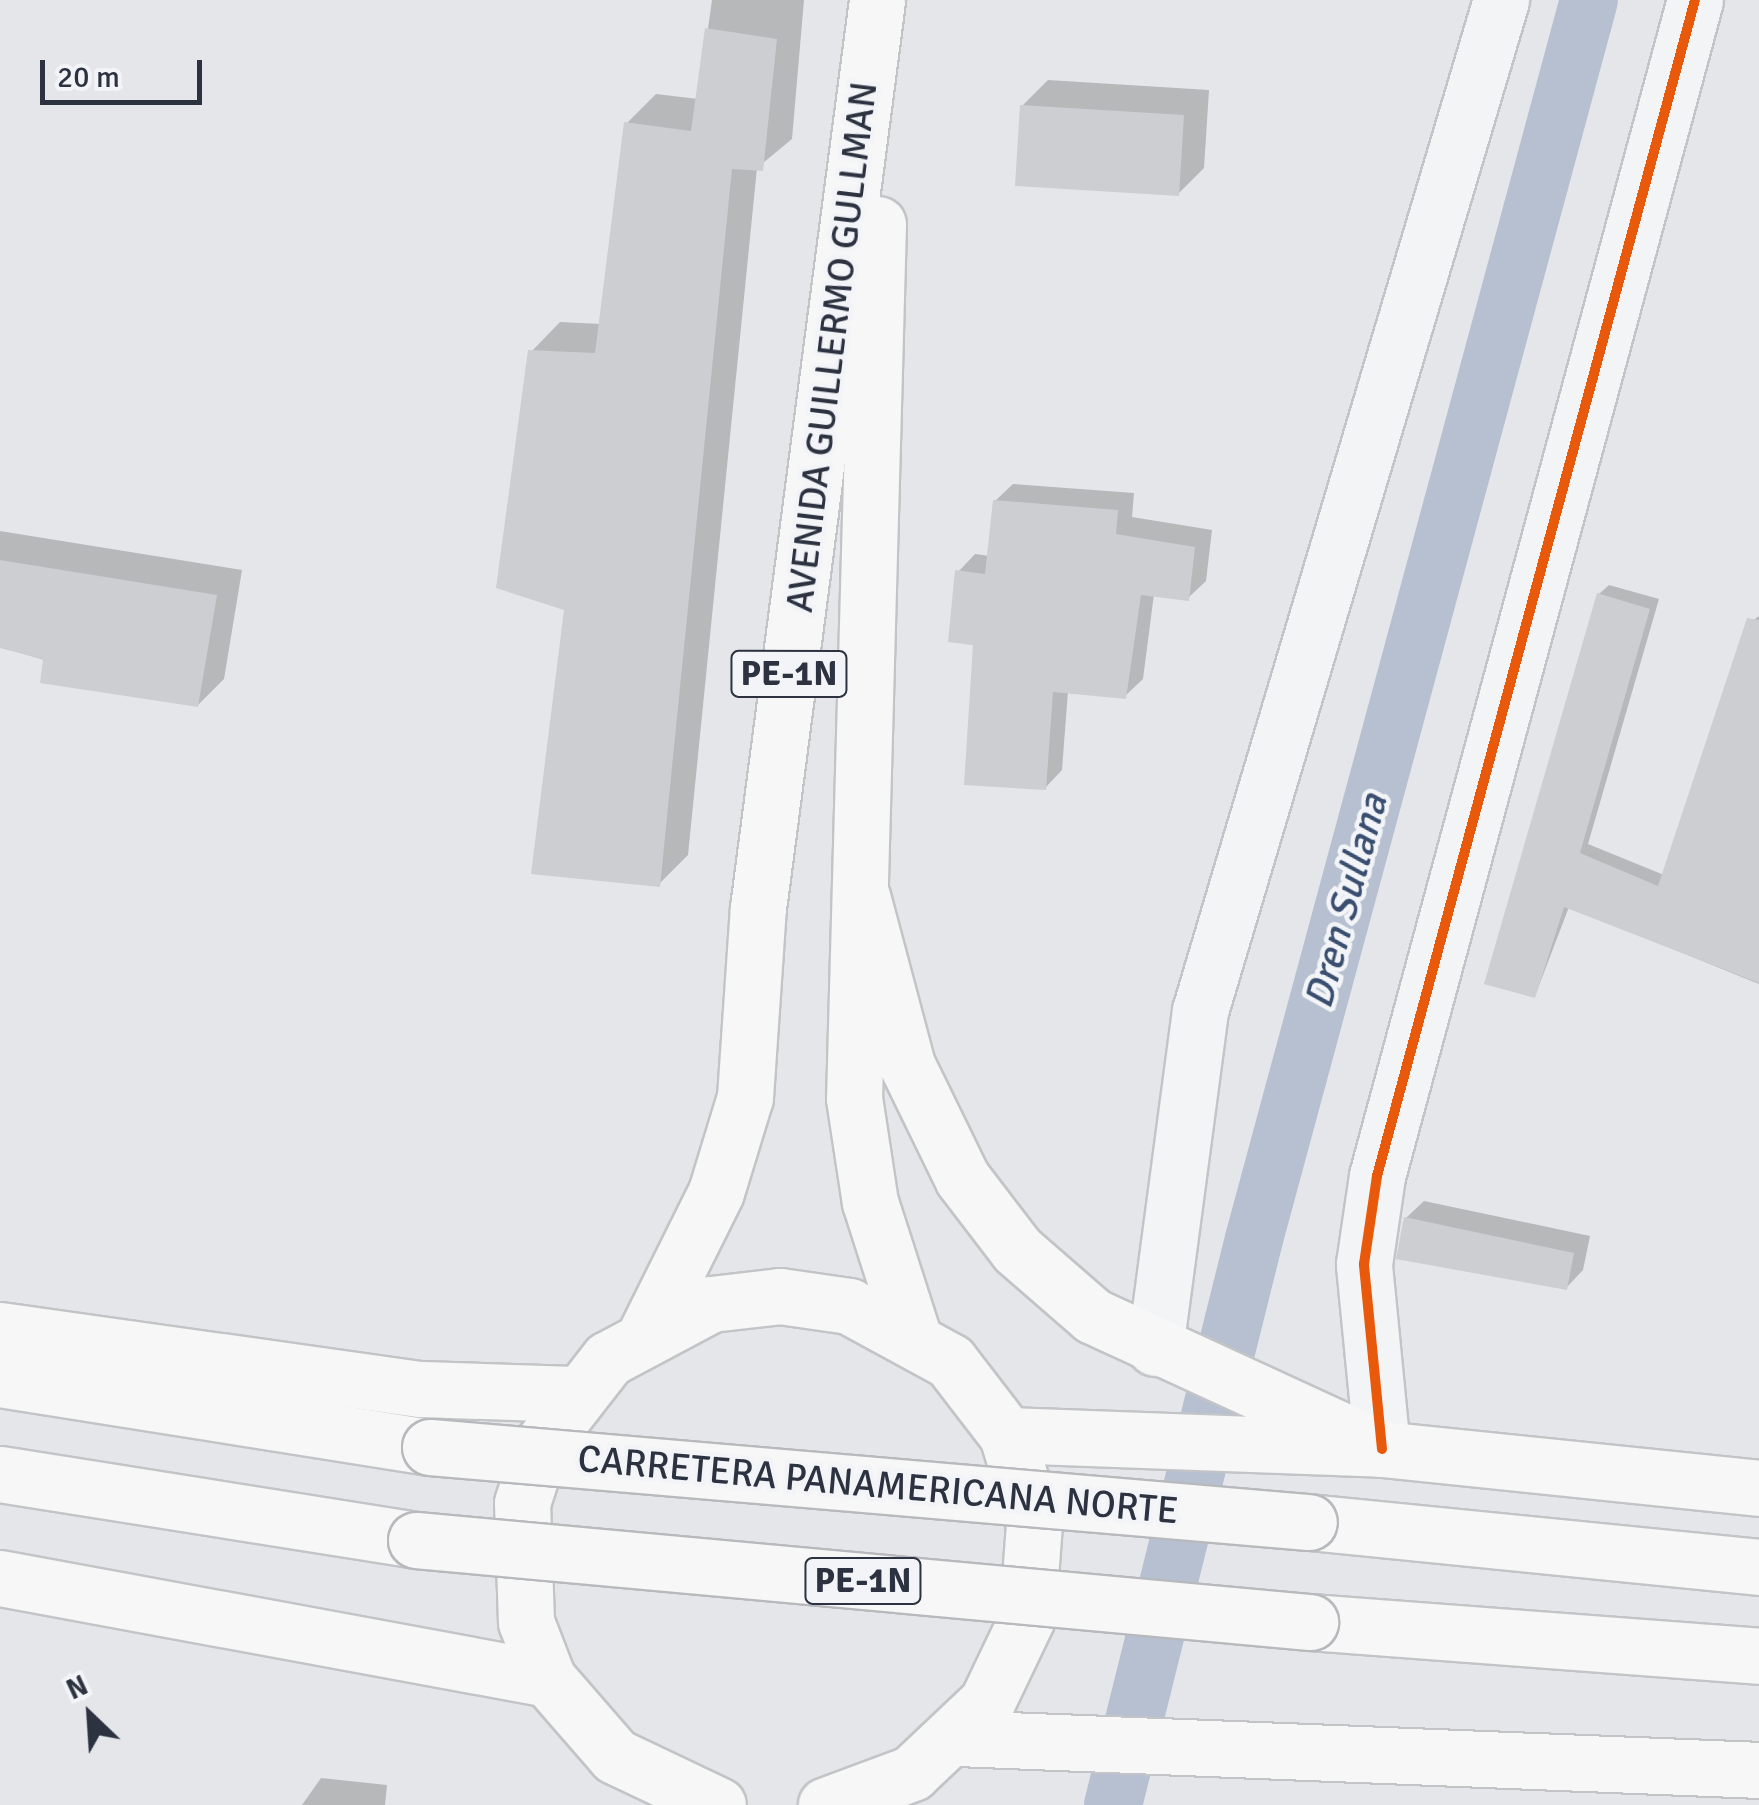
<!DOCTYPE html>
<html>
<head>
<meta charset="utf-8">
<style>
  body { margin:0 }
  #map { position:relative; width:1759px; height:1805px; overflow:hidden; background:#e4e6e9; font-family:Signika,sans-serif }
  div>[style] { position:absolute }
  .shadow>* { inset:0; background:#0003 }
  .canal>* { height:58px; margin:-29px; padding:0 29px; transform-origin:29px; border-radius:29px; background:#b6c0d0 }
  .building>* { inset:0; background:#ccced1 }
  .roads { filter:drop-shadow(2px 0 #c2c4c7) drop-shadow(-2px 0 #c2c4c7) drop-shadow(0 2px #c2c4c7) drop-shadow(0 -2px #c2c4c7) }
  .street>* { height:55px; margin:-27.5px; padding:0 27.5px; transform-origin:27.5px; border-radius:27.5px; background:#f3f4f5 }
  .primary>* { height:55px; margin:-27.5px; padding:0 27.5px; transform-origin:27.5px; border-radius:27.5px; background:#f7f7f7 }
  .highway>* { height:55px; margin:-27.5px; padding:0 27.5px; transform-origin:27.5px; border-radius:27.5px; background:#f7f7f7 }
  .bridges { filter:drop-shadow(2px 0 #b7b9bd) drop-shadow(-2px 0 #b7b9bd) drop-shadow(0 2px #b7b9bd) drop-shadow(0 -2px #b7b9bd) }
  .highway-bridge>* { height:55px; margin:-27.5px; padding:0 27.5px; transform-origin:27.5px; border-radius:27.5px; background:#f7f7f7 }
  .cycleway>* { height:10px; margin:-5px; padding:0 5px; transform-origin:5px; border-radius:5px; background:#e8590c }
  span { translate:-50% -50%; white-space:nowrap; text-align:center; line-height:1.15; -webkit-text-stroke:9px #f2f4f7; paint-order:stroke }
  .shield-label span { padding:2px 8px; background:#f2f4f7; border:2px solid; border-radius:8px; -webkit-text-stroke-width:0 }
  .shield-label { font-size:35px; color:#2c3240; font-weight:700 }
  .street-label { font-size:38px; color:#2c3240 }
  .water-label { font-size:40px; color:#3a4e70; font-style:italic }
  .north { position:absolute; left:40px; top:1665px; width:100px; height:100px; -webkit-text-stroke:8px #f2f4f7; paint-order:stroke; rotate:335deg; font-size:28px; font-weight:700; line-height:40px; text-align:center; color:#2c3240 }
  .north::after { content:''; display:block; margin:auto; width:35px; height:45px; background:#2c3240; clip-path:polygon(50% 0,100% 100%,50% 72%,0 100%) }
  .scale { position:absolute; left:40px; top:60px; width:162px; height:45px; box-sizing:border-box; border:5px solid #2c3240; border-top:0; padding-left:12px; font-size:30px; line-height:35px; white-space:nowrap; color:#2c3240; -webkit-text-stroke:8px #f2f4f7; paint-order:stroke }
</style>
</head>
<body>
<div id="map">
  <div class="shadow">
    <div style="clip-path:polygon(712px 0,804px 0,792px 139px,757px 168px,688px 855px,659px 884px,567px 608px,531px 352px,560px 322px,601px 324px,626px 124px,656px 94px,698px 99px)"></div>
    <div style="clip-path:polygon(1048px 80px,1209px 90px,1204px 168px,1178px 194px,1022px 106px)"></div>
    <div style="clip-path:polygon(1013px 484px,1134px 493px,1132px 517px,1212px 530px,1206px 581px,1188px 598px,1154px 594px,1143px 679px,1125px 696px,1068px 691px,1062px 770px,1045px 788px,975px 643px,958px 572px,975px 554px,990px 556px,995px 501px)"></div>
    <div style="clip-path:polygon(0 531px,242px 570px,224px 679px,198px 705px,0 647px)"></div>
    <div style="clip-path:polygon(1609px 585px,1659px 599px,1588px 844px,1664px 875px,1747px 625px,1759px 616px,1759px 984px,1569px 907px,1535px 996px,1599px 594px)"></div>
    <div style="clip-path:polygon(1424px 1201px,1590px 1236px,1583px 1270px,1566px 1288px,1406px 1218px)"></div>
    <div style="clip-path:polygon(321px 1778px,387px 1785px,385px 1805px,302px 1805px)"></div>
  </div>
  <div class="canal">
    <div style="left:1113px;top:1805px;width:583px;rotate:-76.01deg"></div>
    <div style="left:1254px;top:1239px;width:1283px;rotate:-74.87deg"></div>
  </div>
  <div class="building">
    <div style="clip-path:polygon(705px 28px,777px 39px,763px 171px,732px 169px,660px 887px,531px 874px,564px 610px,496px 588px,528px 350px,595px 353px,624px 122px,691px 131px)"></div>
    <div style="clip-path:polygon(1020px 105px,1184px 115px,1179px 196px,1015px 186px)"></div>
    <div style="clip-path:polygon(993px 500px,1118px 510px,1116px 534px,1195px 547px,1189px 601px,1141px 595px,1126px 699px,1053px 692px,1046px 790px,964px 785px,973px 645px,948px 642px,955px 570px,985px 574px)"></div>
    <div style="clip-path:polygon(0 560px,217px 595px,198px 707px,40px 683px,43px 659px,0 648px)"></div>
    <div style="clip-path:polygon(1597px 593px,1650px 609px,1580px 853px,1658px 886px,1747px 618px,1759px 620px,1759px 983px,1564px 907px,1535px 998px,1484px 984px)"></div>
    <div style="clip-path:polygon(1404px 1217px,1574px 1253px,1567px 1290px,1396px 1259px)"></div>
  </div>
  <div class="roads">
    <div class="street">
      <div style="left:1155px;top:1348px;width:340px;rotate:-82.4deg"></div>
      <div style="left:1200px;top:1011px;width:1055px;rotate:-73.42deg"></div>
      <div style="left:1382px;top:1449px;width:186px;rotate:-95.6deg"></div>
      <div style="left:1364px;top:1264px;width:89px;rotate:-81.6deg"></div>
      <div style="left:1377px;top:1176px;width:1218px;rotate:-74.87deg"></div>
    </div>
    <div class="primary">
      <div style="left:878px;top:224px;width:874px;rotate:91.57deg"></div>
      <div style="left:854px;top:1098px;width:105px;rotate:81.3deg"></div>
      <div style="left:870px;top:1202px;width:138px;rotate:72.2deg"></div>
      <div style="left:647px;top:1331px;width:155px;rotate:-63.6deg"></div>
      <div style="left:716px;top:1192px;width:99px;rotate:-73deg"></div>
      <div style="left:745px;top:1097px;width:189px;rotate:-86.1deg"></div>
      <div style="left:758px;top:908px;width:916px;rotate:-82.53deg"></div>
      <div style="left:718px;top:1805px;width:114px;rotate:-154.6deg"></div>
      <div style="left:615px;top:1756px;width:102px;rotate:-131deg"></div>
      <div style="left:548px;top:1679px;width:61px;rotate:-111.1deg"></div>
      <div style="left:526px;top:1622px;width:119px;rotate:-91.9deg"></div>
      <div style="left:522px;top:1503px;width:61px;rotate:-71.9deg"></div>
      <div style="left:541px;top:1445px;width:109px;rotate:-52.1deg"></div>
      <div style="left:608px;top:1359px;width:117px;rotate:-28.1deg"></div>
      <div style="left:711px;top:1304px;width:69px;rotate:-6.6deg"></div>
      <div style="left:780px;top:1296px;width:70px;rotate:8.2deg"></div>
      <div style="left:849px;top:1306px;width:115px;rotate:28.6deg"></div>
      <div style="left:950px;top:1361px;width:93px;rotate:52.4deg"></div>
      <div style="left:1007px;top:1435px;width:93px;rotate:73.1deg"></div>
      <div style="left:1034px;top:1524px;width:94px;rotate:94.3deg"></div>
      <div style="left:1027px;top:1618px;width:93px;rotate:115.5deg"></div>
      <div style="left:987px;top:1702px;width:103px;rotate:136.6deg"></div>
      <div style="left:912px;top:1773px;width:92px;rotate:159.6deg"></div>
    </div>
    <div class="highway">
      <div style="left:862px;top:896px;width:175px;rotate:75.1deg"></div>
      <div style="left:907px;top:1065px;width:126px;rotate:64deg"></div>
      <div style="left:962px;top:1178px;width:91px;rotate:52.6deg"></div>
      <div style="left:1017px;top:1250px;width:101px;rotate:41deg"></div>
      <div style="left:1093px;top:1316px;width:318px;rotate:24.7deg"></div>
      <div style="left:0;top:1330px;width:425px;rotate:8deg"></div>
      <div style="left:421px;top:1389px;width:153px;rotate:1.9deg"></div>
      <div style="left:0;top:1379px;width:435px;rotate:9deg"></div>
      <div style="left:1007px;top:1435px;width:375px;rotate:2.1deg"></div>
      <div style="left:1382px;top:1449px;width:379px;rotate:5.9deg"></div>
      <div style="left:0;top:1474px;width:421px;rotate:9deg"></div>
      <div style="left:1309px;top:1522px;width:452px;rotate:5.7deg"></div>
      <div style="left:0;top:1578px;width:557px;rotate:10.44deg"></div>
      <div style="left:1310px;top:1622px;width:450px;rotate:4.3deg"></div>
      <div style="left:957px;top:1738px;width:803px;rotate:2.28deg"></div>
    </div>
  </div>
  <div class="bridges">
    <div class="highway-bridge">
      <div style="left:430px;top:1447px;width:882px;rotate:4.88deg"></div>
      <div style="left:416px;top:1540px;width:898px;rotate:5.24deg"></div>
    </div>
  </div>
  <div class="cycleway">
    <div style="left:1382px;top:1449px;width:186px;rotate:-95.6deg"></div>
    <div style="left:1364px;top:1264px;width:89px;rotate:-81.6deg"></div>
    <div style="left:1377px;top:1176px;width:1218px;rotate:-74.87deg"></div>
  </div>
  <div class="shield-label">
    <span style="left:789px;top:674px">PE-1N</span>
    <span style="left:863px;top:1581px">PE-1N</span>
  </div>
  <div class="street-label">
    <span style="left:832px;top:347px;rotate:-83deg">AVENIDA GUILLERMO GULLMAN</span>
    <span style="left:878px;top:1485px;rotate:5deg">CARRETERA PANAMERICANA NORTE</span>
  </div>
  <div class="water-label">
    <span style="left:1346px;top:901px;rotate:-75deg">Dren Sullana</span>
  </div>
  <div class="north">N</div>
  <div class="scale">20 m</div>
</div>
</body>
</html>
